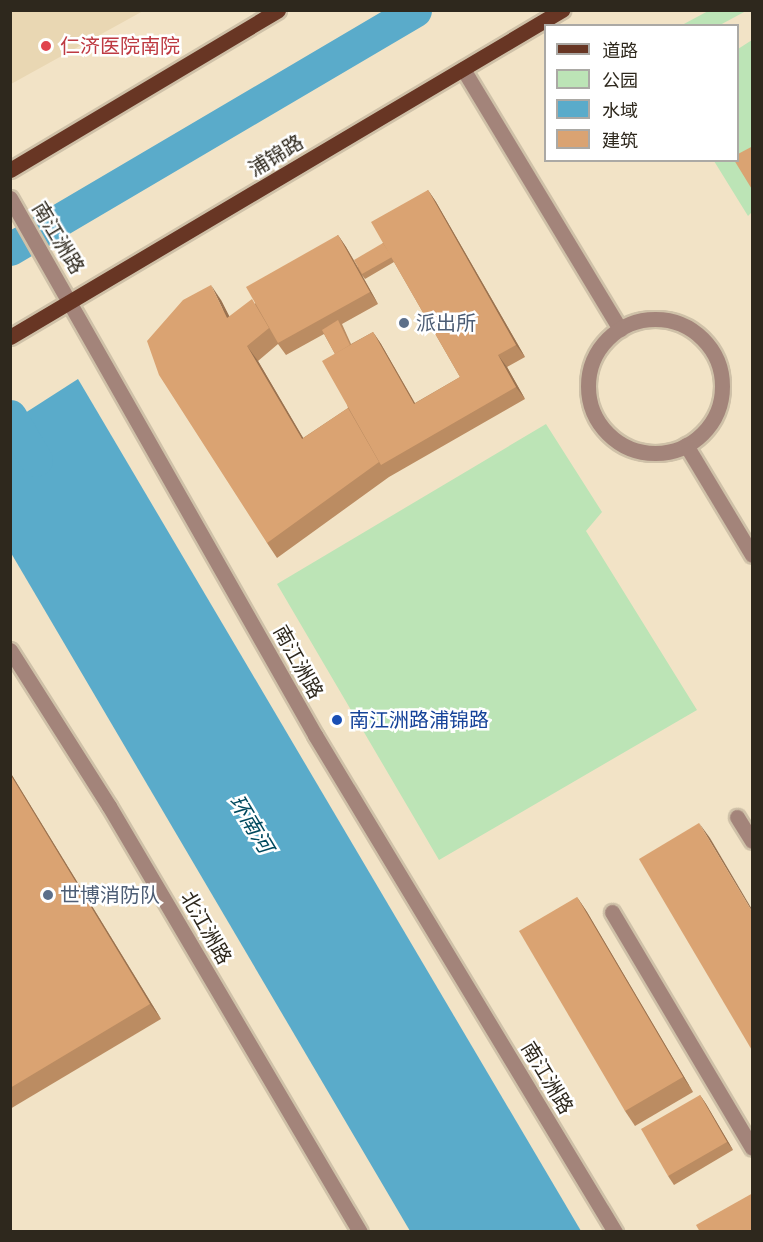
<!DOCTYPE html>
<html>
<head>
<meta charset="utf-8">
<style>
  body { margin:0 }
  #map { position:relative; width:763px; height:1242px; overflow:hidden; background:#f2e3c6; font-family:"Fira Sans Condensed","Noto Sans SC",sans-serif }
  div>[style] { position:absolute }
  .built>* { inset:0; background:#e9d7b3 }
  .green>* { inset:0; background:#bce4b6 }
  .water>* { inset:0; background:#5aabca }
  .canal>* { height:33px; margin:-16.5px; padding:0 16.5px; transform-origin:16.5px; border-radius:16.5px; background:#5aabca }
  .roads { filter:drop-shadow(2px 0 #cfc1a8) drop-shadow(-2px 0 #cfc1a8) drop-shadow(0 2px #cfc1a8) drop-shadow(0 -2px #cfc1a8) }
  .minor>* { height:15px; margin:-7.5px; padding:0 7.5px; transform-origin:7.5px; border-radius:7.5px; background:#a3847a }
  .minor>.ring { margin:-7.5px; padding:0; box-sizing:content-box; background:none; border:15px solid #a3847a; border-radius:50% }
  .major>* { height:15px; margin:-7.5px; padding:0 7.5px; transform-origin:7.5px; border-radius:7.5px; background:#683624 }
  .wall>* { inset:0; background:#bb8c62 }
  .shaded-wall>* { inset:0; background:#997250 }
  .building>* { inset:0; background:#daa372 }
  .dots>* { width:16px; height:16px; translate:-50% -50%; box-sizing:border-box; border:3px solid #fff; border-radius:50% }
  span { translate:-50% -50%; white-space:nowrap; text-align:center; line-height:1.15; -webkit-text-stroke:5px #fff; paint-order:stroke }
  .health-label { font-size:20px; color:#be3a42 }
  .left { translate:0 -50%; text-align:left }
  .street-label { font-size:20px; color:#2e281d }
  .service-label { font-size:20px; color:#4e5e75 }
  .transit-label { font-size:20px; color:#164399 }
  .water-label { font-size:21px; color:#00495e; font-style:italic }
  .frame { position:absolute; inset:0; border:12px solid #2e281d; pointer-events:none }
  .legend { position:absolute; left:544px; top:24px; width:195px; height:138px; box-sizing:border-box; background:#fff; border:2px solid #aba9a5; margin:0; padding:8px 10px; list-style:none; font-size:18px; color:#2e281d }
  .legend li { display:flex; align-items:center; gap:12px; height:30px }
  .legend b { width:30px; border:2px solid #aba9a5 }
</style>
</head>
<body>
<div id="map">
  <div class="built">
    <div style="clip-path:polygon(11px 10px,143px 10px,143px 11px,11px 84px)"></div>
  </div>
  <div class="green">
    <div style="clip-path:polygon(710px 10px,746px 10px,746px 11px,720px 25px,682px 25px)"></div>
    <div style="clip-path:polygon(752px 40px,752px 212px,748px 216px,714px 161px,738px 160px,738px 49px)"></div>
    <div style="clip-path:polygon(546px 424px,602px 512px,586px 531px,697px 710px,439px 860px,277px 584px)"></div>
  </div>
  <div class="water">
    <div style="clip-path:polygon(78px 379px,581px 1231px,410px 1231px,11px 553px,11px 422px)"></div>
  </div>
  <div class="canal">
    <div style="left:10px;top:249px;width:470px;rotate:-30.5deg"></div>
    <div style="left:10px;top:416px;width:51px;rotate:59.4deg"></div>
  </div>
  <div class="roads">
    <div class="minor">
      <div style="left:463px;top:69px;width:304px;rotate:58.9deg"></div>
      <div style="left:10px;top:198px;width:618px;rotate:60.4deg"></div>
      <div style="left:315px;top:735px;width:581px;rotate:58.88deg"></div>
      <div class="ring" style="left:588px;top:319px;width:119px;height:119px"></div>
      <div style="left:686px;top:445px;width:128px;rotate:59deg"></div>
      <div style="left:10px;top:650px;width:185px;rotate:57.6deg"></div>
      <div style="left:109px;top:806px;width:494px;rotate:59.5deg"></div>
      <div style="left:737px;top:817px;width:28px;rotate:58deg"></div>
      <div style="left:612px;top:912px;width:274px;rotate:59.3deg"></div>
    </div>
    <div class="major">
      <div style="left:10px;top:170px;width:312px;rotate:-30.8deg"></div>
      <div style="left:10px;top:337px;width:642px;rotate:-30.64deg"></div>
    </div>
  </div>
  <div class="wall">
    <div style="clip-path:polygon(evenodd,428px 190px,436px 202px,525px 357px,507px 367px,525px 399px,389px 477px,277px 558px,267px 543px,221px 300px,229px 317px,256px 303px,338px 235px,346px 247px,358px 267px,383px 243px,428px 190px,394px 262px,460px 377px,415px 403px,381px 344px,373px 332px,351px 344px,342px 324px,378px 304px,362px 275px,365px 279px,394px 262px,428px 190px,324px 334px,335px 354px,348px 408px,303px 438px,258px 361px,278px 344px,286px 355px,324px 334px)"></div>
    <div style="clip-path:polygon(10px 772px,161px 1019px,10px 1109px)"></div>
    <div style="clip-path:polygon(577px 897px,587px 912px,693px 1092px,635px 1126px,625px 1111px)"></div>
    <div style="clip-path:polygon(700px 1095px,706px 1104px,733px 1150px,674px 1185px,668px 1176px)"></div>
  </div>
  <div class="shaded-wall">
    <div style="clip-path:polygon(428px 190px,436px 202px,525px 357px,516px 345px)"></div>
    <div style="clip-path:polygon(338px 235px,346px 247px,378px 304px,370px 292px)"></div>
    <div style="clip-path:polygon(211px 285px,221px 300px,238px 333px,227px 318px)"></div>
    <div style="clip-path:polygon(373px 332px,381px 344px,422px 416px,414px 404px)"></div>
    <div style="clip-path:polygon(247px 346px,258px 361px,312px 453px,302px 439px)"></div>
    <div style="clip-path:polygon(498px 355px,507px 367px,525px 399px,516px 387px)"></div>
    <div style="clip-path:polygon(10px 772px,161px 1019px,150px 1004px,10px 774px)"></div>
    <div style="clip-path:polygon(699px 823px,710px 838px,753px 911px,753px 913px)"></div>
    <div style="clip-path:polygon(577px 897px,587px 912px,693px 1092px,683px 1077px)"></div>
    <div style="clip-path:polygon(700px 1095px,706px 1104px,733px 1150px,727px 1142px)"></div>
  </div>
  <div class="building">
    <div style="clip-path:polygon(753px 146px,753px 191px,734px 160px,738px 160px,738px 154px)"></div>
    <div style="clip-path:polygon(428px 190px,516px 345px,498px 355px,516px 387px,381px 465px,322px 361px,373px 332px,414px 404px,460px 377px,371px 222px)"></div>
    <div style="clip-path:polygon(338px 235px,370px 292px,278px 343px,246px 287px)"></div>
    <div style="clip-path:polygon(383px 243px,392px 257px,362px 274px,354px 260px)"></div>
    <div style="clip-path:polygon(211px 285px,227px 318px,252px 299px,269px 328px,247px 346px,302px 439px,348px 408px,379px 462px,267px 543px,159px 375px,147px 341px,183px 300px)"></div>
    <div style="clip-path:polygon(338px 320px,350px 345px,335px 354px,322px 330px)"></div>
    <div style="clip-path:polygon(10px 774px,150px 1004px,10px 1088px)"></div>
    <div style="clip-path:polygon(699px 823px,753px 913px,753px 1052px,639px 859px)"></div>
    <div style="clip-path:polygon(577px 897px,683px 1077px,625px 1111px,519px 931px)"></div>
    <div style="clip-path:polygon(700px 1095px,727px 1142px,668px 1176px,641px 1129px)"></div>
    <div style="clip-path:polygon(753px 1193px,753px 1232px,700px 1232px,696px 1225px)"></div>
  </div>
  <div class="dots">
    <div style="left:46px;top:46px;background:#e0444e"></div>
    <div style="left:404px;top:323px;background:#5c6f8a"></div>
    <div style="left:337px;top:720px;background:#1a4fb4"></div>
    <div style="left:48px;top:895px;background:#5c6f8a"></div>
  </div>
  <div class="health-label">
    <span class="left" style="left:60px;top:46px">仁济医院南院</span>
  </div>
  <div class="street-label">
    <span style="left:276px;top:156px;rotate:-31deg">浦锦路</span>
    <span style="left:58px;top:238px;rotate:59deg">南江洲路</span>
    <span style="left:298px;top:662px;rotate:61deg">南江洲路</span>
    <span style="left:206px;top:928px;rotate:60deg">北江洲路</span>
    <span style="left:547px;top:1078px;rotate:59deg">南江洲路</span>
  </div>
  <div class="service-label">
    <span class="left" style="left:416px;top:323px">派出所</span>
    <span class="left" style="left:60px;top:895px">世博消防队</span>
  </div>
  <div class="transit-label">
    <span class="left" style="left:349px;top:720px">南江洲路浦锦路</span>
  </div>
  <div class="water-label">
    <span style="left:251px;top:824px;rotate:59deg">环南河</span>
  </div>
  <div class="frame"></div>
  <ul class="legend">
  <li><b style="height:8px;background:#683624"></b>道路</li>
  <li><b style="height:16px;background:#bce4b6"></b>公园</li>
  <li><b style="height:16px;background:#5aabca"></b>水域</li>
  <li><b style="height:16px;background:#daa372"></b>建筑</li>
  </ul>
</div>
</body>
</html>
